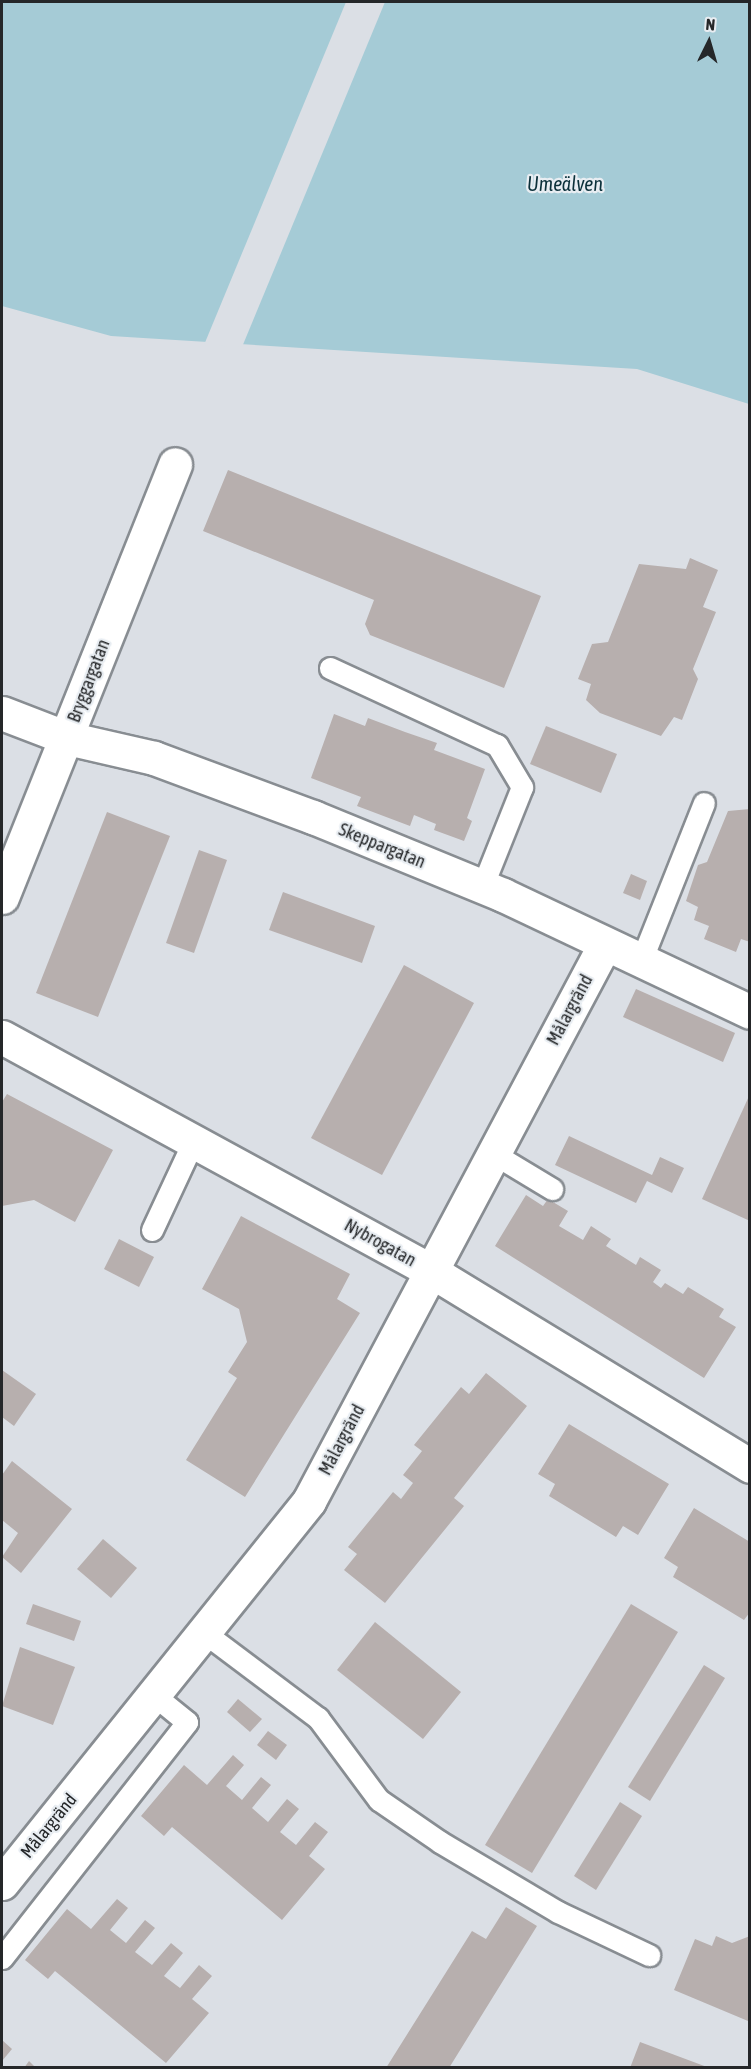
<!DOCTYPE html>
<html>
<head>
<meta charset="utf-8">
<style>
  body { margin:0 }
  #map { position:relative; width:751px; height:2069px; overflow:hidden; background:#dbdfe5; font-family:"Asap Condensed",sans-serif }
  div>[style] { position:absolute }
  .water>* { inset:0; background:#a5cbd6 }
  .pier>* { inset:0; background:#dbdfe5 }
  .building>* { inset:0; background:#b7afae }
  .roads { filter:drop-shadow(2px 0 #888d92) drop-shadow(-2px 0 #888d92) drop-shadow(0 2px #888d92) drop-shadow(0 -2px #888d92) }
  .lane>* { height:21px; margin:-10.5px; padding:0 10.5px; transform-origin:10.5px; border-radius:10.5px; background:#fff }
  .street>* { height:33px; margin:-16.5px; padding:0 16.5px; transform-origin:16.5px; border-radius:16.5px; background:#fff }
  span { translate:-50% -50%; white-space:nowrap; text-align:center; line-height:1.15; -webkit-text-stroke:4.5px #e8edf2; paint-order:stroke }
  .street-label { font-size:18px; color:#252729 }
  .water-label { font-size:20px; color:#0b303a; font-style:italic }
  .frame { position:absolute; inset:0; border:3px solid #252729; pointer-events:none }
  .north { position:absolute; left:679px; top:12px; width:60px; height:60px; -webkit-text-stroke:4px #e8edf2; paint-order:stroke; rotate:5deg; font-size:16px; font-weight:700; line-height:24px; text-align:center; color:#252729 }
  .north::after { content:''; display:block; margin:auto; width:21px; height:27px; background:#252729; clip-path:polygon(50% 0,100% 100%,50% 72%,0 100%) }
</style>
</head>
<body>
<div id="map">
  <div class="water">
    <div style="clip-path:polygon(2px 2px,749px 2px,749px 404px,637px 369px,111px 336px,2px 306px)"></div>
  </div>
  <div class="pier">
    <div style="clip-path:polygon(346px 2px,385px 2px,242px 347px,204px 345px)"></div>
  </div>
  <div class="building">
    <div style="clip-path:polygon(228px 470px,541px 596px,504px 688px,370px 635px,365px 624px,374px 600px,203px 531px)"></div>
    <div style="clip-path:polygon(690px 558px,718px 570px,703px 607px,716px 612px,693px 669px,698px 679px,682px 720px,674px 717px,661px 736px,600px 713px,586px 700px,591px 684px,578px 679px,592px 644px,608px 642px,639px 564px,686px 569px)"></div>
    <div style="clip-path:polygon(334px 714px,365px 726px,368px 718px,405px 732px,437px 743px,434px 750px,485px 769px,467px 818px,472px 821px,464px 841px,434px 830px,436px 824px,414px 815px,410px 826px,357px 806px,361px 797px,311px 778px)"></div>
    <div style="clip-path:polygon(546px 726px,617px 754px,601px 793px,530px 764px)"></div>
    <div style="clip-path:polygon(750px 809px,750px 942px,741px 939px,736px 952px,704px 939px,709px 926px,694px 920px,698px 907px,686px 901px,698px 865px,707px 862px,728px 811px)"></div>
    <div style="clip-path:polygon(107px 812px,170px 836px,98px 1017px,36px 993px)"></div>
    <div style="clip-path:polygon(199px 850px,227px 860px,194px 953px,166px 943px)"></div>
    <div style="clip-path:polygon(631px 874px,647px 881px,640px 900px,623px 893px)"></div>
    <div style="clip-path:polygon(283px 892px,375px 926px,362px 963px,269px 930px)"></div>
    <div style="clip-path:polygon(404px 965px,474px 1003px,382px 1175px,311px 1138px)"></div>
    <div style="clip-path:polygon(636px 989px,735px 1033px,723px 1062px,623px 1017px)"></div>
    <div style="clip-path:polygon(7px 1094px,113px 1150px,75px 1222px,34px 1200px,2px 1206px,2px 1102px)"></div>
    <div style="clip-path:polygon(750px 1094px,750px 1221px,702px 1199px)"></div>
    <div style="clip-path:polygon(569px 1136px,652px 1175px,660px 1157px,684px 1168px,672px 1193px,647px 1181px,636px 1203px,555px 1165px)"></div>
    <div style="clip-path:polygon(526px 1195px,543px 1206px,548px 1199px,568px 1211px,559px 1226px,583px 1240px,591px 1226px,611px 1239px,606px 1246px,636px 1265px,640px 1257px,661px 1270px,653px 1282px,661px 1288px,665px 1283px,683px 1294px,688px 1287px,724px 1309px,719px 1317px,736px 1327px,704px 1378px,495px 1246px)"></div>
    <div style="clip-path:polygon(241px 1216px,350px 1274px,337px 1299px,360px 1313px,245px 1497px,186px 1460px,237px 1378px,228px 1372px,247px 1342px,239px 1309px,202px 1289px)"></div>
    <div style="clip-path:polygon(119px 1239px,154px 1257px,139px 1287px,104px 1269px)"></div>
    <div style="clip-path:polygon(2px 1370px,36px 1394px,14px 1426px,2px 1417px)"></div>
    <div style="clip-path:polygon(486px 1373px,527px 1406px,454px 1498px,464px 1506px,385px 1603px,344px 1570px,357px 1554px,348px 1547px,393px 1492px,401px 1499px,413px 1483px,403px 1475px,422px 1451px,414px 1445px,461px 1387px,469px 1394px)"></div>
    <div style="clip-path:polygon(569px 1424px,669px 1484px,638px 1535px,623px 1526px,616px 1537px,549px 1496px,555px 1484px,538px 1474px)"></div>
    <div style="clip-path:polygon(12px 1461px,72px 1509px,21px 1573px,2px 1557px,18px 1533px,2px 1520px,2px 1475px)"></div>
    <div style="clip-path:polygon(694px 1508px,750px 1542px,750px 1612px,744px 1620px,673px 1577px,678px 1567px,664px 1558px)"></div>
    <div style="clip-path:polygon(103px 1539px,137px 1568px,111px 1598px,77px 1569px)"></div>
    <div style="clip-path:polygon(33px 1604px,81px 1621px,74px 1641px,26px 1624px)"></div>
    <div style="clip-path:polygon(631px 1604px,678px 1632px,532px 1873px,485px 1845px)"></div>
    <div style="clip-path:polygon(375px 1622px,461px 1692px,423px 1739px,337px 1670px)"></div>
    <div style="clip-path:polygon(20px 1647px,75px 1667px,53px 1725px,2px 1706px)"></div>
    <div style="clip-path:polygon(704px 1665px,725px 1678px,650px 1801px,628px 1787px)"></div>
    <div style="clip-path:polygon(238px 1699px,262px 1719px,250px 1732px,227px 1712px)"></div>
    <div style="clip-path:polygon(268px 1731px,287px 1745px,276px 1760px,257px 1745px)"></div>
    <div style="clip-path:polygon(233px 1755px,244px 1765px,226px 1786px,242px 1800px,261px 1777px,271px 1785px,252px 1808px,268px 1822px,287px 1799px,299px 1809px,280px 1832px,296px 1845px,315px 1822px,328px 1832px,309px 1856px,325px 1869px,282px 1920px,172px 1827px,164px 1836px,141px 1816px,184px 1765px,207px 1785px)"></div>
    <div style="clip-path:polygon(620px 1802px,642px 1816px,596px 1890px,574px 1876px)"></div>
    <div style="clip-path:polygon(117px 1899px,128px 1908px,110px 1930px,126px 1943px,145px 1920px,155px 1928px,135px 1952px,152px 1965px,171px 1943px,183px 1953px,164px 1976px,180px 1988px,199px 1965px,212px 1976px,192px 1999px,209px 2013px,166px 2063px,55px 1971px,48px 1979px,25px 1960px,67px 1909px,91px 1929px)"></div>
    <div style="clip-path:polygon(506px 1907px,537px 1926px,449px 2068px,386px 2068px,472px 1931px,486px 1939px)"></div>
    <div style="clip-path:polygon(716px 1936px,732px 1943px,750px 1936px,748px 2021px,674px 1990px,695px 1939px,712px 1946px)"></div>
    <div style="clip-path:polygon(2px 2040px,12px 2049px,2px 2061px)"></div>
    <div style="clip-path:polygon(640px 2042px,707px 2067px,707px 2068px,630px 2068px)"></div>
    <div style="clip-path:polygon(29px 2061px,36px 2068px,24px 2068px)"></div>
  </div>
  <div class="roads">
    <div class="lane">
      <div style="left:330px;top:668px;width:184px;rotate:24.8deg"></div>
      <div style="left:497px;top:745px;width:49px;rotate:59.2deg"></div>
      <div style="left:522px;top:787px;width:108px;rotate:111.8deg"></div>
      <div style="left:641px;top:961px;width:170px;rotate:-68.3deg"></div>
      <div style="left:494px;top:1154px;width:68px;rotate:31.1deg"></div>
      <div style="left:152px;top:1230px;width:97px;rotate:-65deg"></div>
      <div style="left:206px;top:1634px;width:140px;rotate:36.9deg"></div>
      <div style="left:318px;top:1718px;width:102px;rotate:53.4deg"></div>
      <div style="left:379px;top:1800px;width:74px;rotate:34.5deg"></div>
      <div style="left:440px;top:1842px;width:137px;rotate:30.7deg"></div>
      <div style="left:558px;top:1912px;width:101px;rotate:25.3deg"></div>
      <div style="left:2px;top:1958px;width:300px;rotate:-51.9deg"></div>
      <div style="left:187px;top:1722px;width:41px;rotate:-140.9deg"></div>
    </div>
    <div class="street">
      <div style="left:2px;top:713px;width:70px;rotate:21deg"></div>
      <div style="left:67px;top:738px;width:89px;rotate:12.9deg"></div>
      <div style="left:154px;top:758px;width:170px;rotate:20.4deg"></div>
      <div style="left:313px;top:817px;width:205px;rotate:22.3deg"></div>
      <div style="left:503px;top:895px;width:273px;rotate:25.3deg"></div>
      <div style="left:2px;top:897px;width:466px;rotate:-68.2deg"></div>
      <div style="left:2px;top:1037px;width:489px;rotate:28.6deg"></div>
      <div style="left:431px;top:1271px;width:374px;rotate:31.4deg"></div>
      <div style="left:2px;top:1883px;width:490px;rotate:-51.2deg"></div>
      <div style="left:309px;top:1501px;width:631px;rotate:-62.01deg"></div>
    </div>
  </div>
  <div class="street-label">
    <span style="left:89px;top:681px;rotate:-69deg">Bryggargatan</span>
    <span style="left:382px;top:846px;rotate:22deg">Skeppargatan</span>
    <span style="left:570px;top:1010px;rotate:-62deg">Målargränd</span>
    <span style="left:380px;top:1243px;rotate:29deg">Nybrogatan</span>
    <span style="left:342px;top:1440px;rotate:-62deg">Målargränd</span>
    <span style="left:49px;top:1826px;rotate:-51deg">Målargränd</span>
  </div>
  <div class="water-label">
    <span style="left:565px;top:183px">Umeälven</span>
  </div>
  <div class="frame"></div>
  <div class="north">N</div>
</div>
</body>
</html>
